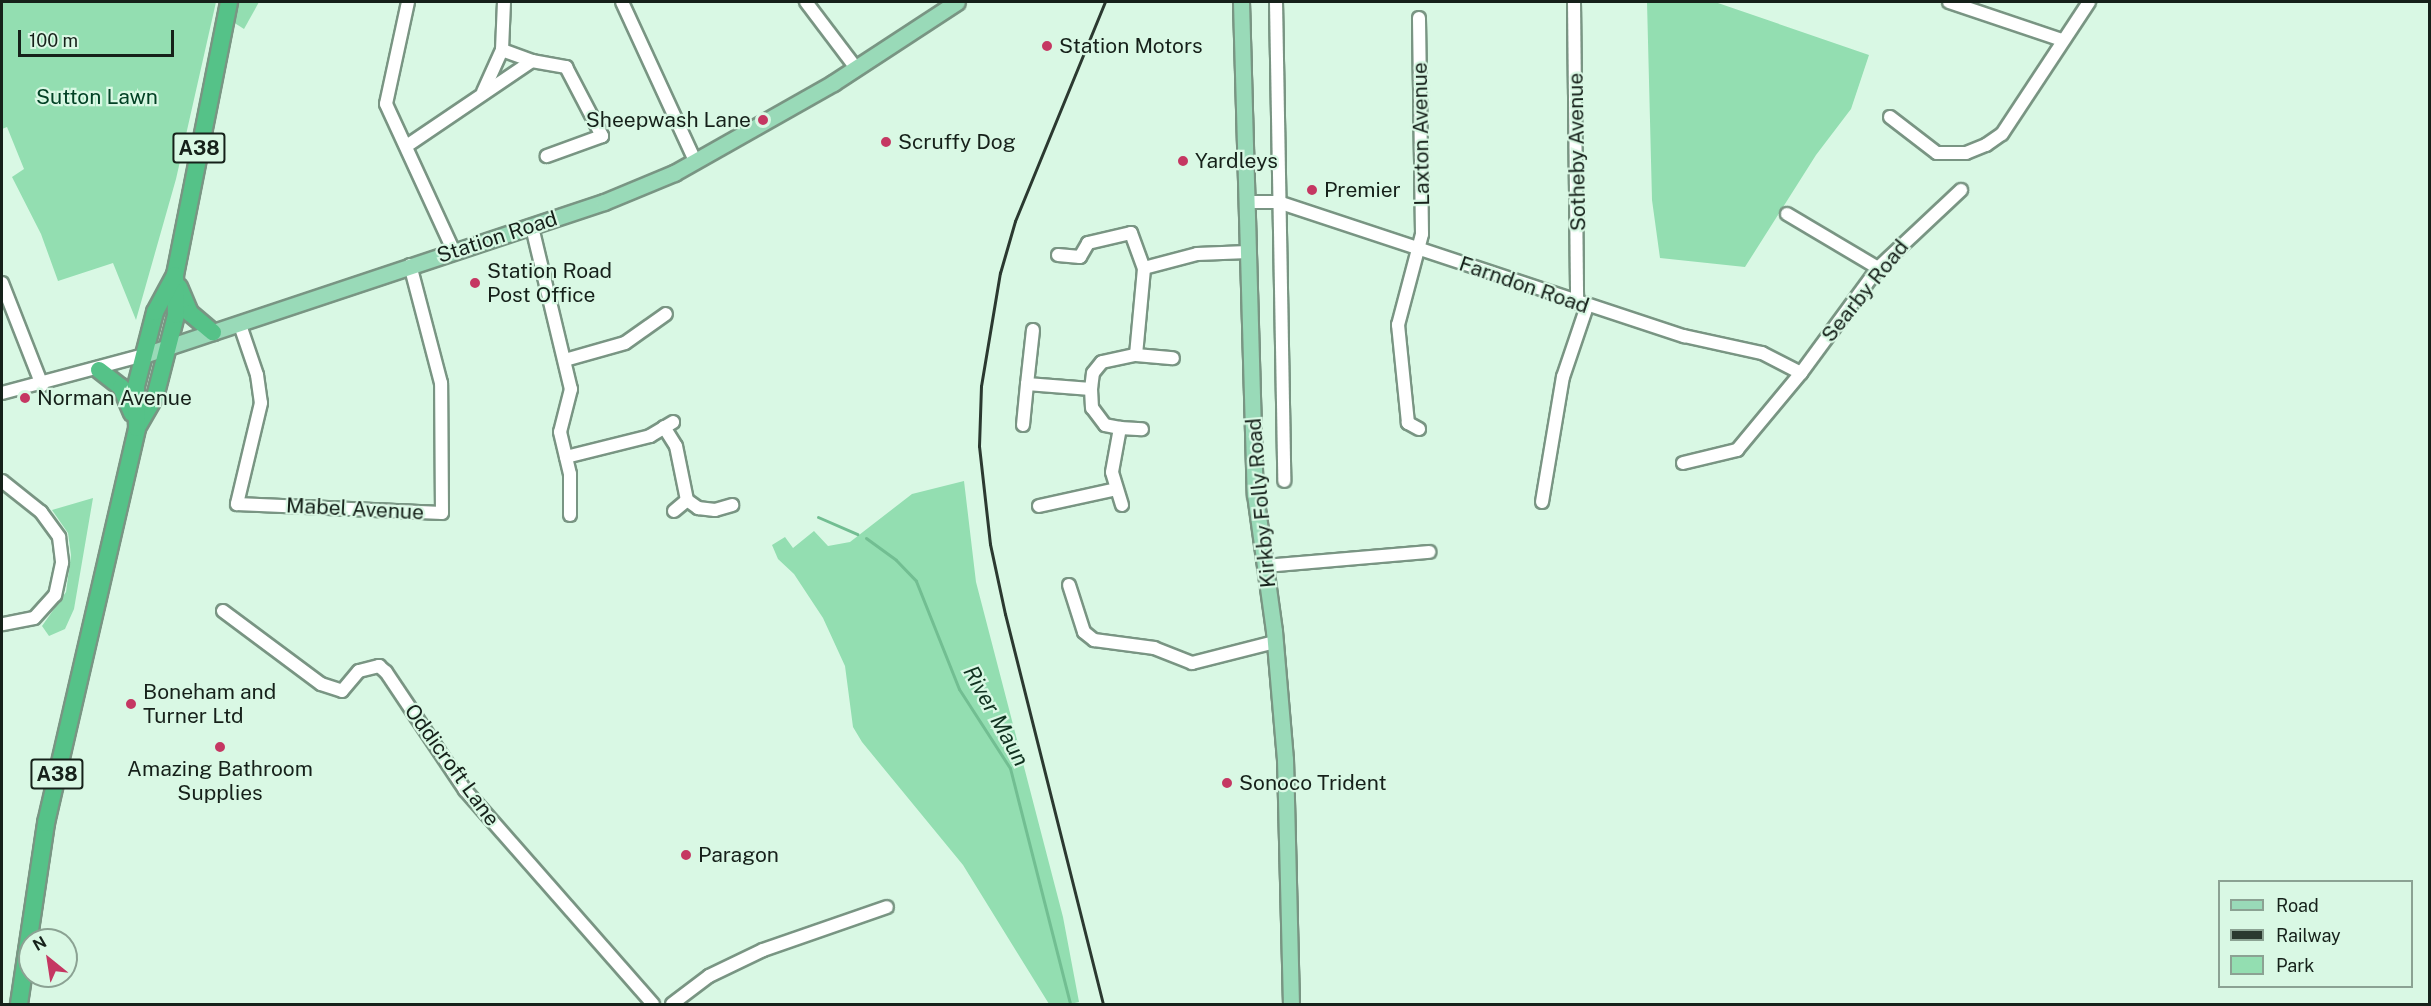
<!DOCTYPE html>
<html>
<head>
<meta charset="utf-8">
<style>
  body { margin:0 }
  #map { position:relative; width:2431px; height:1006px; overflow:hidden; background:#d9f8e4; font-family:"Public Sans",sans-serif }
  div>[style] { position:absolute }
  .green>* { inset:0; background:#93deb1 }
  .stream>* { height:3px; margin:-1.5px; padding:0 1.5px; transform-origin:1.5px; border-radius:1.5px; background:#72be92 }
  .roads { filter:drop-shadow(2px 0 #799583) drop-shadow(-2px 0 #799583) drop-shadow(0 2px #799583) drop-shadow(0 -2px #799583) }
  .minor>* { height:12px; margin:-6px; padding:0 6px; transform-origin:6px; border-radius:6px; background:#fff }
  .major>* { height:15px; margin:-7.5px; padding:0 7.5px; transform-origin:7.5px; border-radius:7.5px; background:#99dab8 }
  .highway>* { height:16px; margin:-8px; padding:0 8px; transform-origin:8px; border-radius:8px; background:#55c288 }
  .rail>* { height:3px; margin:-1.5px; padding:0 1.5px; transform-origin:1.5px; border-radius:1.5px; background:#2b3930 }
  .dots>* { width:16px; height:16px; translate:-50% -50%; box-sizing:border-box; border:3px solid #d9f8e4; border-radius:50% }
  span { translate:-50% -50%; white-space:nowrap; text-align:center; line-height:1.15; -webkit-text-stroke:4.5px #d9f8e4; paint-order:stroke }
  .shield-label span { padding:2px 4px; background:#d9f8e4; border:2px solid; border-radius:4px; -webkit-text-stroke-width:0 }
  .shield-label { font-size:20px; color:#16211a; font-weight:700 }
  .poi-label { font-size:21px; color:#16211a }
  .left { translate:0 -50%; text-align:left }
  .right { translate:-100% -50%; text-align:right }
  .park-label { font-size:21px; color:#024125 }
  .street-label { font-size:21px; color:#16211a }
  .water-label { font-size:22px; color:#103220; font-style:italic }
  .frame { position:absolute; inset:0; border:3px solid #16211a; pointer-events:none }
  .legend { position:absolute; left:2218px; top:880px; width:195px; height:108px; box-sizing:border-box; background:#d9f8e4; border:2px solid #8ba293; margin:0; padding:8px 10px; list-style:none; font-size:18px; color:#16211a }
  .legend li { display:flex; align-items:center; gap:12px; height:30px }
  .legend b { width:30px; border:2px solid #8ba293 }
  .north { position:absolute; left:18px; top:928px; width:60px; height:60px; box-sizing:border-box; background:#d9f8e4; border:2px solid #8ba293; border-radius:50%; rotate:330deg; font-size:16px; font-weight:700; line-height:24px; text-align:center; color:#16211a }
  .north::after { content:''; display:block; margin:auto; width:21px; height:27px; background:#c53762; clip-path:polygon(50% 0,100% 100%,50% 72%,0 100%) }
  .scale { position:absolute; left:18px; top:30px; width:156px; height:27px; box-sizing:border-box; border:3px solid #16211a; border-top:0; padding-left:8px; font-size:18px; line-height:21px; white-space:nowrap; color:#16211a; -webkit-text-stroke:4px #d9f8e4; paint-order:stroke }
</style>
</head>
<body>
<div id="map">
  <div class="green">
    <div style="clip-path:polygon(2px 2px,216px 2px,176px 179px,136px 320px,113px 263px,58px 281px,41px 234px,12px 177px,24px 169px,7px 127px,2px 129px)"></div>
    <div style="clip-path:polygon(237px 2px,259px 2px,244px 29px,233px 22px)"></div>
    <div style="clip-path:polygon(1647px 2px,1715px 2px,1869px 55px,1851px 109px,1816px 155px,1745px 267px,1660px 258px,1652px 200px)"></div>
    <div style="clip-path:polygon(964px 481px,976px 582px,1063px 917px,1079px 1002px,1070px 1004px,1049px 1004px,963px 865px,862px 742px,853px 727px,845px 666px,823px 618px,794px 574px,778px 559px,772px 545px,785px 537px,793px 548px,814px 531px,828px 546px,850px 542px,912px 494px)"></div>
    <div style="clip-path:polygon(93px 498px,74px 609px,65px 629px,49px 636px,42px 626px,66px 592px,71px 555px,68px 533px,52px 510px)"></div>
  </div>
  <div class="stream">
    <div style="left:818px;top:517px;width:43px;rotate:23.6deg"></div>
    <div style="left:866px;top:538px;width:37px;rotate:36deg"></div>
    <div style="left:896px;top:560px;width:29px;rotate:46deg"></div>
    <div style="left:916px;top:581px;width:116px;rotate:68.3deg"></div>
    <div style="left:959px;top:689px;width:94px;rotate:57.2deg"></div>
    <div style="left:1010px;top:768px;width:244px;rotate:75.7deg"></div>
  </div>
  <div class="roads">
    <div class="minor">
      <div style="left:408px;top:2px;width:104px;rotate:102.2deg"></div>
      <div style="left:386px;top:104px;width:163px;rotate:65.3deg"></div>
      <div style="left:504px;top:2px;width:48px;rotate:92.4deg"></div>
      <div style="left:502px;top:50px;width:32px;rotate:20deg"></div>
      <div style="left:532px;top:61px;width:35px;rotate:10deg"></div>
      <div style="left:566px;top:67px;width:78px;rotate:62.4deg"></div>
      <div style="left:602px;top:136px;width:59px;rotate:160deg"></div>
      <div style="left:622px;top:2px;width:175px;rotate:65.3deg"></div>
      <div style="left:806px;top:2px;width:83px;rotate:52.9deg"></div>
      <div style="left:1276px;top:2px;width:479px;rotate:89deg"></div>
      <div style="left:1574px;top:2px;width:301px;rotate:89.4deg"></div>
      <div style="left:1949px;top:2px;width:119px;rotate:18.6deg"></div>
      <div style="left:483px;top:92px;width:46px;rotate:-65.7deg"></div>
      <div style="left:1890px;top:117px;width:59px;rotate:37.5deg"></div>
      <div style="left:1937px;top:153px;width:29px"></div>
      <div style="left:1966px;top:153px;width:22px;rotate:-22deg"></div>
      <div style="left:1986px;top:145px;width:19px;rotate:-35deg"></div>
      <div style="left:2002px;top:134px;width:158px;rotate:-56.6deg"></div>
      <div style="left:408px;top:145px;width:150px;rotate:-34.1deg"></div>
      <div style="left:1246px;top:202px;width:32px"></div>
      <div style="left:1278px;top:202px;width:428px;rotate:18.3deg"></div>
      <div style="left:1684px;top:336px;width:80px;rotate:12.3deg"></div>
      <div style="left:1762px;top:353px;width:44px;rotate:27.1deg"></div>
      <div style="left:1787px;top:214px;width:106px;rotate:30.7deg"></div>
      <div style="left:532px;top:227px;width:167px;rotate:76.5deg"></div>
      <div style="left:571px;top:389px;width:44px;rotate:104.3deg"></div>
      <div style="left:560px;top:432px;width:43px;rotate:76.6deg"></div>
      <div style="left:570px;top:474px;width:41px;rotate:90deg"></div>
      <div style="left:1058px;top:255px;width:22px;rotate:5deg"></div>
      <div style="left:1080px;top:257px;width:16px;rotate:-60deg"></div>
      <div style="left:1088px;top:243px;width:44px;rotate:-13.1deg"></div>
      <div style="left:1131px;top:233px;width:37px;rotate:70deg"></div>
      <div style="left:1144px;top:268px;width:55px;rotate:-14.8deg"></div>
      <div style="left:1197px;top:254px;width:51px;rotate:-2.2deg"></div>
      <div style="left:2px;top:283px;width:110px;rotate:68.6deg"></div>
      <div style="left:240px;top:325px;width:53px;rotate:71.2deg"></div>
      <div style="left:257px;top:375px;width:28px;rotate:82deg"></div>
      <div style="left:261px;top:403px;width:104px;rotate:103.4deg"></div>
      <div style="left:237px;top:504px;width:205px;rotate:2.5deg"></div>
      <div style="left:442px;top:513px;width:130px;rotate:-90.4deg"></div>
      <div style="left:441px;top:383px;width:122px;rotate:-104.7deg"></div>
      <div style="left:1033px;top:330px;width:54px;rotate:96.3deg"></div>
      <div style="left:1027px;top:384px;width:64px;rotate:4.5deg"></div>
      <div style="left:1136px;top:355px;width:37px;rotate:5deg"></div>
      <div style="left:565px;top:360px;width:62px;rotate:-15.8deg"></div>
      <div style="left:625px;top:343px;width:50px;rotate:-35.3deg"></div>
      <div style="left:2px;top:393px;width:147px;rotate:-15deg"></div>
      <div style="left:1023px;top:425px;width:41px;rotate:-84.4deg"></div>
      <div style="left:664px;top:427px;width:22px;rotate:58deg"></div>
      <div style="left:676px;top:446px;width:55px;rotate:78.5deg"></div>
      <div style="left:687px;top:500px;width:14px;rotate:36deg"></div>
      <div style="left:698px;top:508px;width:17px;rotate:7deg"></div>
      <div style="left:715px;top:510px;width:18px;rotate:-16deg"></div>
      <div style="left:1120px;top:428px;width:22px;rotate:3deg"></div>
      <div style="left:1419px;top:429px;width:13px;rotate:-151deg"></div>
      <div style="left:1408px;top:423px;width:99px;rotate:-95.8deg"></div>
      <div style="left:1398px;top:325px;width:94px;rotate:-75.2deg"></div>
      <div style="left:1422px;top:234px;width:216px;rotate:-90.8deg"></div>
      <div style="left:566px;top:457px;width:87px;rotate:-14deg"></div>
      <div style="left:650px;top:436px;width:27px;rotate:-31deg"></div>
      <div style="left:1683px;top:463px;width:56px;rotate:-13.5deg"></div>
      <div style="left:1737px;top:450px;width:100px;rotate:-50.3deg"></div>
      <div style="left:1801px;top:373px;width:130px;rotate:-53.7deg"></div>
      <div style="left:1878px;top:268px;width:114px;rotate:-43.2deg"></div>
      <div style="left:2px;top:481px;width:50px;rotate:38.5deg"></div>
      <div style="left:41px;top:512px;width:31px;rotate:54deg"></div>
      <div style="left:59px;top:537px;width:26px;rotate:83deg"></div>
      <div style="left:62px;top:563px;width:33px;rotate:102deg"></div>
      <div style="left:55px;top:595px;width:31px;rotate:132deg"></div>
      <div style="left:34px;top:618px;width:33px;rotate:169deg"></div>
      <div style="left:1542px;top:502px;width:127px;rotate:-80.5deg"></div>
      <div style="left:1563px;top:377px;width:75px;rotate:-71.3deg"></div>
      <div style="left:1122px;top:505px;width:34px;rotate:-107deg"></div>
      <div style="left:1112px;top:472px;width:45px;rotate:-79.7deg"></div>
      <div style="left:1120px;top:428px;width:15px;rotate:-169deg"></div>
      <div style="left:1105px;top:425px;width:21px;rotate:-127deg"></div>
      <div style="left:1092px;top:408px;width:19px;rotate:-93deg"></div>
      <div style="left:1091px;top:389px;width:16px;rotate:-83deg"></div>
      <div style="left:1093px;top:373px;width:14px;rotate:-51deg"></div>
      <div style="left:1102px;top:362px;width:35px;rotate:-12deg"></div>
      <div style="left:1136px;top:355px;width:87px;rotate:-84.7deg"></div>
      <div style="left:1039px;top:506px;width:79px;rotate:-12.4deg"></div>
      <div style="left:674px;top:511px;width:17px;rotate:-40deg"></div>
      <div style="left:1265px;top:566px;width:165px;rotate:-4.9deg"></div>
      <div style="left:1069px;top:585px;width:49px;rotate:72.3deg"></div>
      <div style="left:1084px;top:632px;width:13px;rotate:39deg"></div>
      <div style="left:1094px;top:640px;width:61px;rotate:7.6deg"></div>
      <div style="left:1154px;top:648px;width:41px;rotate:21.5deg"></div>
      <div style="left:1192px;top:663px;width:86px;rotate:-14.2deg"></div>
      <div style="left:223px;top:611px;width:122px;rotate:36.7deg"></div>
      <div style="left:321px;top:684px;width:22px;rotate:18deg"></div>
      <div style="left:342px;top:691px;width:26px;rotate:-50deg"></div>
      <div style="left:359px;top:671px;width:21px;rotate:-14deg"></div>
      <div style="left:379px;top:666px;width:9px;rotate:41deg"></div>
      <div style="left:386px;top:672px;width:142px;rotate:56.2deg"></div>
      <div style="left:465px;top:790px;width:285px;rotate:48.7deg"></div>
      <div style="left:672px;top:1004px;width:46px;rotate:-37.1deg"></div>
      <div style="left:709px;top:976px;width:60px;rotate:-25.7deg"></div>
      <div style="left:763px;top:950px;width:131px;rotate:-19.1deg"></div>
    </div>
    <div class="major">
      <div style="left:1241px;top:2px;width:492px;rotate:88.4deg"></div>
      <div style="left:1255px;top:494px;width:138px;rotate:82.1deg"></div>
      <div style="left:1274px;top:631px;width:128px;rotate:85.1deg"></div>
      <div style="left:1285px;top:759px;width:245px;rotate:88.6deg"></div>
      <div style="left:144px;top:355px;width:485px;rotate:-18.4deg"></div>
      <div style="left:604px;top:202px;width:76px;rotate:-22.5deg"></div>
      <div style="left:674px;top:173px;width:183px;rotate:-29.5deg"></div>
      <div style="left:833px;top:83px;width:148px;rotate:-33.2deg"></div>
    </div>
    <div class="highway">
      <div style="left:179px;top:287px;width:28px;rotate:67deg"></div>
      <div style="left:190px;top:313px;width:30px;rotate:40deg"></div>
      <div style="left:99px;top:370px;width:28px;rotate:38deg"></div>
      <div style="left:121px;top:387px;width:28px;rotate:67deg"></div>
      <div style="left:138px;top:426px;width:34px;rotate:-60deg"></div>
      <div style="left:155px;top:397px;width:85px;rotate:-75.6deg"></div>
      <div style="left:176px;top:315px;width:40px;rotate:-91.4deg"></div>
      <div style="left:175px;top:275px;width:278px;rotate:-78.8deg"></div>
      <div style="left:19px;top:1004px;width:183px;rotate:-81.5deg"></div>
      <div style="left:46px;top:823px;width:405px;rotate:-77deg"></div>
      <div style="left:137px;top:428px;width:42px;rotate:-91.4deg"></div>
      <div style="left:136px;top:386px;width:76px;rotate:-75.6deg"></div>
      <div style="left:155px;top:312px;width:42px;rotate:-61.6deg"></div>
    </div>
  </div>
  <div class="rail">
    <div style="left:1103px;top:1004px;width:402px;rotate:-104.1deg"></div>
    <div style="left:1005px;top:614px;width:72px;rotate:-102.1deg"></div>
    <div style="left:990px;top:544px;width:99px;rotate:-96.4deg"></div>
    <div style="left:979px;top:446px;width:60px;rotate:-88.1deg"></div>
    <div style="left:981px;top:386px;width:115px;rotate:-80.5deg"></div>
    <div style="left:1000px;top:273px;width:54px;rotate:-73.9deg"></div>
    <div style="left:1015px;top:221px;width:237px;rotate:-67.7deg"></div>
  </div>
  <div class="dots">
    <div style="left:1047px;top:46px;background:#c53762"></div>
    <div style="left:763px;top:120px;background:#c53762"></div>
    <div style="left:886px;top:142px;background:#c53762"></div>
    <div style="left:1183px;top:161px;background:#c53762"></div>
    <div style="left:1312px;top:190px;background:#c53762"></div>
    <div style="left:475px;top:283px;background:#c53762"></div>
    <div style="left:25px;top:398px;background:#c53762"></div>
    <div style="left:131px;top:704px;background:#c53762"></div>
    <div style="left:220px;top:747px;background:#c53762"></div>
    <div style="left:1227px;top:783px;background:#c53762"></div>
    <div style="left:686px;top:855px;background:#c53762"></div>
  </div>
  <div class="shield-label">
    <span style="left:199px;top:148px">A38</span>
    <span style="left:57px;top:774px">A38</span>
  </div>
  <div class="poi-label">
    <span class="left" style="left:1059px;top:46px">Station Motors</span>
    <span class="right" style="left:751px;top:120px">Sheepwash Lane</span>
    <span class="left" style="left:898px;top:142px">Scruffy Dog</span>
    <span class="left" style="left:1195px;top:161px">Yardleys</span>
    <span class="left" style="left:1324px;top:190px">Premier</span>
    <span class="left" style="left:487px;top:283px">Station Road<br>Post Office</span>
    <span class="left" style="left:37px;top:398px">Norman Avenue</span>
    <span class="left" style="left:143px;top:704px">Boneham and<br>Turner Ltd</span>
    <span style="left:220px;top:781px">Amazing Bathroom<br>Supplies</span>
    <span class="left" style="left:1239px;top:783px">Sonoco Trident</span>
    <span class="left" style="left:698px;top:855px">Paragon</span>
  </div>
  <div class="park-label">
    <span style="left:97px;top:97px">Sutton Lawn</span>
  </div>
  <div class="street-label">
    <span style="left:1421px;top:134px;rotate:-91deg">Laxton Avenue</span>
    <span style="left:1577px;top:152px;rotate:-91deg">Sotheby Avenue</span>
    <span style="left:497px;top:237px;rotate:-18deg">Station Road</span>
    <span style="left:1524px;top:285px;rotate:19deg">Farndon Road</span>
    <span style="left:1865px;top:291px;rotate:-51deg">Searby Road</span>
    <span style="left:1261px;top:503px;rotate:-95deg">Kirkby Folly Road</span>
    <span style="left:355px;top:509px;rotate:3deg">Mabel Avenue</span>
    <span style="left:452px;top:765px;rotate:54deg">Oddicroft Lane</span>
  </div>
  <div class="water-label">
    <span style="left:996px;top:716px;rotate:61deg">River Maun</span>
  </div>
  <div class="frame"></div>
  <ul class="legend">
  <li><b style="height:8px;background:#99dab8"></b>Road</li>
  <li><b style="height:8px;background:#2b3930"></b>Railway</li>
  <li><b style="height:16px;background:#93deb1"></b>Park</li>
  </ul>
  <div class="north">N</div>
  <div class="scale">100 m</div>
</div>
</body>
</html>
